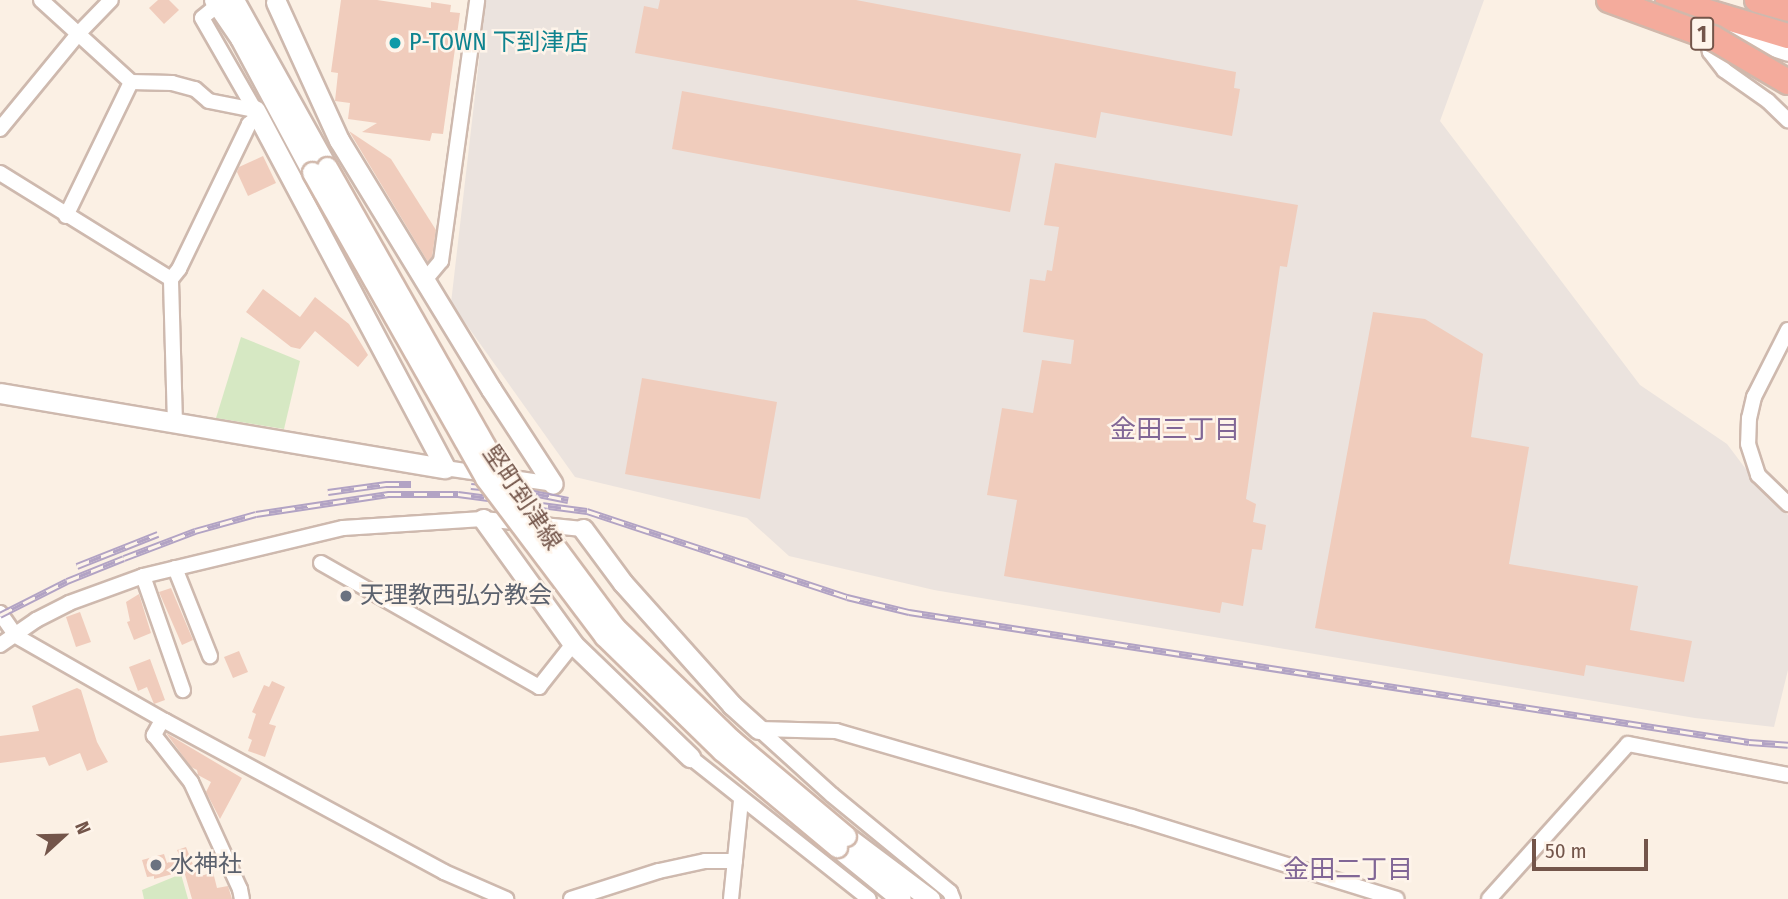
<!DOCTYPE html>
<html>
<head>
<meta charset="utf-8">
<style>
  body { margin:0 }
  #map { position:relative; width:1788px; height:899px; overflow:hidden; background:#fbf0e4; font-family:"Fira Sans Condensed","Noto Sans JP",sans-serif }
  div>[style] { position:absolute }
  .industrial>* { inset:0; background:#ebe3de }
  .green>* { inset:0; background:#d6e8c3 }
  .building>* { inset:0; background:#f0ccbc }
  .roads { filter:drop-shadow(2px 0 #ceb9ae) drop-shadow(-2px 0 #ceb9ae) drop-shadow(0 2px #ceb9ae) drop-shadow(0 -2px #ceb9ae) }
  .street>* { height:14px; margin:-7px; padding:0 7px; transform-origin:7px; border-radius:7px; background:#fff }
  .secondary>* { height:19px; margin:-9.5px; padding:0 9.5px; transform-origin:9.5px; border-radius:9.5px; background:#fff }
  .highway>* { height:24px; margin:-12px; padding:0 12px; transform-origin:12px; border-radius:12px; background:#f4ab9c }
  .rail>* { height:7px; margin-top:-3.5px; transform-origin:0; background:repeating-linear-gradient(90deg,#fef4ea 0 13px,#b2a3c4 0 26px); box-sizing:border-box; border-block:2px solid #b2a3c4 }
  .bridges { filter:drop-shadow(2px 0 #d1b8ab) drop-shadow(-2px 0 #d1b8ab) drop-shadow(0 2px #d1b8ab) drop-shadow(0 -2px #d1b8ab) }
  .secondary-bridge>* { height:19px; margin:-9.5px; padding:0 9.5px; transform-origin:9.5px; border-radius:9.5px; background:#fff }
  .highway-bridge>* { height:24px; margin:-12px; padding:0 12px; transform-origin:12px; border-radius:12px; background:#f4ab9c }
  .dots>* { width:19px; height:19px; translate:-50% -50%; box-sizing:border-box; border:4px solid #fef4ea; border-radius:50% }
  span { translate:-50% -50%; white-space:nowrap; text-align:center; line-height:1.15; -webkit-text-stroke:5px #fef4ea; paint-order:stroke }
  .shield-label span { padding:2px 5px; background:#fef4ea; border:2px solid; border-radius:5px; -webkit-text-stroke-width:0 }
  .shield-label { font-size:23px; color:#73554a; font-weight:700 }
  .culture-label { font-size:24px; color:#0d838f }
  .left { translate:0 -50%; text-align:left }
  .street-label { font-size:24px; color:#73554a }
  .worship-label { font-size:24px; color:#5b616d }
  .neighbourhood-label { font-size:26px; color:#816696 }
  .north { position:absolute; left:28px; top:801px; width:70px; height:70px; -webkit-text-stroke:5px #fef4ea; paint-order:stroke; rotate:68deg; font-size:19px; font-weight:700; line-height:28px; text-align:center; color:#73554a }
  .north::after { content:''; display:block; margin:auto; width:24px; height:32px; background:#73554a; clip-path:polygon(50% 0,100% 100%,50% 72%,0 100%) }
  .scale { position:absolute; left:1532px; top:839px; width:116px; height:32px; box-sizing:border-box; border:4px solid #73554a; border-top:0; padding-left:9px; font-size:21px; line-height:24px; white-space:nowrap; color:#73554a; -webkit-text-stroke:5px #fef4ea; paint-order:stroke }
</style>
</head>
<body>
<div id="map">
  <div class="industrial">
    <div style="clip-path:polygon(486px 0,1484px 0,1440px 121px,1640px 385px,1727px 444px,1767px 497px,1788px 515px,1788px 670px,1774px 727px,1695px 718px,934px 590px,789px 556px,747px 518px,575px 477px,451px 303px)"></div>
  </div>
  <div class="green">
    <div style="clip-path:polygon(241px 337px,300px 361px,284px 429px,216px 418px)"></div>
    <div style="clip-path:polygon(181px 874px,188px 899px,144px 899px,142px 890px)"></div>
  </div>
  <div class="building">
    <div style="clip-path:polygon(158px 0,169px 0,179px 10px,164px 24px,149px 8px)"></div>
    <div style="clip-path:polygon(341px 0,377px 0,431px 8px,431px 2px,451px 5px,450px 12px,460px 13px,443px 134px,432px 133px,430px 141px,362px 132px,377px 123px,348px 119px,350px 103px,335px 101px,338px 73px,331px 72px)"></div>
    <div style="clip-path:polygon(660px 0,856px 0,1236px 72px,1234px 88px,1240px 89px,1232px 136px,1101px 112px,1096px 138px,635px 53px,644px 6px,658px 9px)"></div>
    <div style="clip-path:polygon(682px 91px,1021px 154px,1010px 212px,672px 149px)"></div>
    <div style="clip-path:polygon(349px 131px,391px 159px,436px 230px,432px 257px,428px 262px)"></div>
    <div style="clip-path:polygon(263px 156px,276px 183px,248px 196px,237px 172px,239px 167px)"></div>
    <div style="clip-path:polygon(1055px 163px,1298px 205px,1287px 267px,1280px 266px,1246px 499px,1256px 504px,1253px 522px,1266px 525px,1262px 550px,1252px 549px,1243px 606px,1222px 602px,1220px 613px,1004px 576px,1017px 500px,987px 495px,1002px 408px,1033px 413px,1042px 360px,1071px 364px,1074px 340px,1023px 332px,1030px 279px,1045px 281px,1047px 270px,1052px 271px,1059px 227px,1044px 225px)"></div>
    <div style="clip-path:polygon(263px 289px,300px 317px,315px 297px,349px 324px,368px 355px,358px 367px,315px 331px,300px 349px,291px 347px,246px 312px)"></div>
    <div style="clip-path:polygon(1373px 312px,1425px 319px,1483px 354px,1471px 437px,1529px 447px,1509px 564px,1638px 586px,1630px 630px,1692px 641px,1684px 682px,1586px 665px,1584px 676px,1315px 628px)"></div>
    <div style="clip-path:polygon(642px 378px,777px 402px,760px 499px,625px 474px)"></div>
    <div style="clip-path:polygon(171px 588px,193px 640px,182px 645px,159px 592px)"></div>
    <div style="clip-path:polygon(139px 594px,151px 633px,134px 640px,127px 622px,130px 621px,126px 602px)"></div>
    <div style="clip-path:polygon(80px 612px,91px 642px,76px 647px,66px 617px)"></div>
    <div style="clip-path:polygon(239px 651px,248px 672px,233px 678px,224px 657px)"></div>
    <div style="clip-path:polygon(150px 659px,165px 700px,154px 704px,147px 687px,138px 691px,129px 667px)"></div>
    <div style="clip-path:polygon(272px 681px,285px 687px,269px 724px,276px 726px,265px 757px,248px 751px,252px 740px,248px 738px,256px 714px,252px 712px,264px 685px,269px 687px)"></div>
    <div style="clip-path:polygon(77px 688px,81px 690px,97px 742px,108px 762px,87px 771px,80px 753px,49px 766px,45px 757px,0 763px,0 736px,39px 731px,32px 706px)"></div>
    <div style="clip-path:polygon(166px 733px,242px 778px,220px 819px,206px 792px,211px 782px,198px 775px,197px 770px,191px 767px)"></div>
    <div style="clip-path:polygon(186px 847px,198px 877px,213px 872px,217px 888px,228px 886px,232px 899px,192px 899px,184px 871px,154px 879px,154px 876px,147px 877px,142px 860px,164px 854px,167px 863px,180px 857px,177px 850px)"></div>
  </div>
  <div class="roads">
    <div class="street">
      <div style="left:41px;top:0;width:122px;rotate:42.3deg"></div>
      <div style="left:131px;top:82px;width:41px;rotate:1.4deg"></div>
      <div style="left:172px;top:83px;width:24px;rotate:15deg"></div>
      <div style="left:195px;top:89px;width:18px;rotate:41deg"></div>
      <div style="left:209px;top:101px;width:47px;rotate:11.1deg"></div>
      <div style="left:224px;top:0;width:28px;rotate:141deg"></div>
      <div style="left:202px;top:18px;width:106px;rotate:60.1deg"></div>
      <div style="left:1706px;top:32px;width:20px;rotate:79deg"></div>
      <div style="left:1710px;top:52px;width:23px;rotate:52deg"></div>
      <div style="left:1724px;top:70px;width:54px;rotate:35.2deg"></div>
      <div style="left:1768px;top:101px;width:28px;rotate:44deg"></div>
      <div style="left:0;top:129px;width:123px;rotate:-50.6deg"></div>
      <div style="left:78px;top:34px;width:47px;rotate:-45.9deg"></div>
      <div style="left:0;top:173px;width:201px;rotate:31.8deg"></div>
      <div style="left:66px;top:216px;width:149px;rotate:-64.1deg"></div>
      <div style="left:425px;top:280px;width:25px;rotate:-50deg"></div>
      <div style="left:441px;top:261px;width:263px;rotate:-82.1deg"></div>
      <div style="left:1788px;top:330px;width:75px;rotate:116.9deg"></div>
      <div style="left:1754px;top:397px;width:22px;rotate:103deg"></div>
      <div style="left:1749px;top:418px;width:26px;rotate:92deg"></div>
      <div style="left:1748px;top:444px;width:33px;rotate:72deg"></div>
      <div style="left:1758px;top:475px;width:42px;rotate:44deg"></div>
      <div style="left:175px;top:424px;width:145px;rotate:-91.6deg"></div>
      <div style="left:171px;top:279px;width:13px;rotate:-51deg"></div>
      <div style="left:179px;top:269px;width:161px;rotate:-64.2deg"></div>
      <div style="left:249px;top:124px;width:13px;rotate:-39deg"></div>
      <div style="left:445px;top:468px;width:109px;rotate:8.4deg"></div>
      <div style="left:321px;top:563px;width:251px;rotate:29.6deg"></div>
      <div style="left:539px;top:687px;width:55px;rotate:-51.7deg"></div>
      <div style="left:175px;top:568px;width:95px;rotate:68.3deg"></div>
      <div style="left:143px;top:576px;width:121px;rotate:70.7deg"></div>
      <div style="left:0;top:613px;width:28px;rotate:55deg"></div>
      <div style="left:16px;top:636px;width:172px;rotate:29.7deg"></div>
      <div style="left:165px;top:721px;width:317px;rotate:28.4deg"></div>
      <div style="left:444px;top:872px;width:68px;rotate:23.5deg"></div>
      <div style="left:0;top:645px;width:44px;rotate:-34.8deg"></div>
      <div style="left:36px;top:620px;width:37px;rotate:-27deg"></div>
      <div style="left:69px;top:603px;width:79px;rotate:-20deg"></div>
      <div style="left:143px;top:576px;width:206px;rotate:-13.5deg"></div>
      <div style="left:343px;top:528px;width:140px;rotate:-3.7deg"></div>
      <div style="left:483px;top:519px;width:100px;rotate:5.7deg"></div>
      <div style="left:165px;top:721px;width:6px;rotate:149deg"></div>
      <div style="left:160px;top:724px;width:13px;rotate:119deg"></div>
      <div style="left:154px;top:735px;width:60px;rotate:51.8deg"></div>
      <div style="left:191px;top:782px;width:118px;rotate:65.4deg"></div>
      <div style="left:240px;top:889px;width:10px;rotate:79deg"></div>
      <div style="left:759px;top:729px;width:77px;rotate:1.5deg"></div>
      <div style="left:836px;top:731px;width:308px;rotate:16.2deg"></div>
      <div style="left:1132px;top:817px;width:277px;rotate:17.2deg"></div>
      <div style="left:759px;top:729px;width:98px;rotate:42.1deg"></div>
      <div style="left:832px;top:795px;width:153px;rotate:39.4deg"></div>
      <div style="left:950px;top:892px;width:8px;rotate:67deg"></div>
      <div style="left:690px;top:757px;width:228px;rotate:38.4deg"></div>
      <div style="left:571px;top:899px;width:92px;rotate:-17.7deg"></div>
      <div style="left:659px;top:871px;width:47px;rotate:-12.3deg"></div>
      <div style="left:705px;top:861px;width:30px"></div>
      <div style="left:731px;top:899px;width:100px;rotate:-84.2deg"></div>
      <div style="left:1489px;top:899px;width:208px;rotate:-48.1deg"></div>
      <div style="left:1628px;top:744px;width:163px;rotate:11deg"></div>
    </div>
    <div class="secondary">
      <div style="left:214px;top:0;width:46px;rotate:55.6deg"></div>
      <div style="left:240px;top:38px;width:152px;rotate:61.8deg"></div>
      <div style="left:234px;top:0;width:191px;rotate:60.9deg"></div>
      <div style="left:276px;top:2px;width:152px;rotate:65.5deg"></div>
      <div style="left:339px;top:140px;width:292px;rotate:58.6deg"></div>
      <div style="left:491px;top:389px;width:113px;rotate:56.9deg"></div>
      <div style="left:1702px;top:23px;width:90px;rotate:18deg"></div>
      <div style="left:255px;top:110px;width:405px;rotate:62deg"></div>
      <div style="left:0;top:393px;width:451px;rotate:9.6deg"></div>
      <div style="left:483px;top:519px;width:154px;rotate:54.2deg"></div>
      <div style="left:573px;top:644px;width:163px;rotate:44deg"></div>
      <div style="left:583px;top:529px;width:67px;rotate:53.5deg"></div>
      <div style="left:623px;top:583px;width:164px;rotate:48.2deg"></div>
      <div style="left:732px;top:705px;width:36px;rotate:42deg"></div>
      <div style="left:846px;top:836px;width:105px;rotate:36.9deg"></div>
      <div style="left:837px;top:847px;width:82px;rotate:39.1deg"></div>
    </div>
    <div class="highway">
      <div style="left:1668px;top:0;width:125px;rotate:16.7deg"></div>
      <div style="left:1757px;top:0;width:32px;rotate:16deg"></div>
    </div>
  </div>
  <div class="rail">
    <div style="left:471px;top:486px;width:52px;rotate:5.5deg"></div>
    <div style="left:523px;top:491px;width:46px;rotate:11.3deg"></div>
    <div style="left:328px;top:492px;width:59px;rotate:-7.9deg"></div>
    <div style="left:386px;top:484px;width:25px"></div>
    <div style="left:77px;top:566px;width:87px;rotate:-21.6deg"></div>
    <div style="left:0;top:615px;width:75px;rotate:-26.9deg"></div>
    <div style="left:67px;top:581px;width:61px;rotate:-22deg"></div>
    <div style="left:124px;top:558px;width:76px;rotate:-20.8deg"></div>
    <div style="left:195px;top:531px;width:63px;rotate:-15.6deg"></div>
    <div style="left:256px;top:514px;width:134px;rotate:-8.6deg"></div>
    <div style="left:388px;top:494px;width:70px"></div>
    <div style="left:458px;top:494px;width:130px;rotate:7.5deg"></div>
    <div style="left:587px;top:511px;width:274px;rotate:18.3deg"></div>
    <div style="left:847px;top:597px;width:64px;rotate:13.6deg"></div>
    <div style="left:909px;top:612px;width:850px;rotate:8.8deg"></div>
    <div style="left:1749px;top:742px;width:39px;rotate:4deg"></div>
  </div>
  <div class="bridges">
    <div class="secondary-bridge">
      <div style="left:327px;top:167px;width:351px;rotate:60.4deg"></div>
      <div style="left:500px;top:472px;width:193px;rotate:53.4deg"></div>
      <div style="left:615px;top:627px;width:163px;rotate:44deg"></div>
      <div style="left:732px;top:740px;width:149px;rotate:40.1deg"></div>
      <div style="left:312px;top:172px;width:352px;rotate:60.5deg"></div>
      <div style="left:485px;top:478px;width:198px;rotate:53deg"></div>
      <div style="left:604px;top:636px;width:165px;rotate:44.3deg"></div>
      <div style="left:722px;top:751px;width:150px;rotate:39.9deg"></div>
    </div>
    <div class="highway-bridge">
      <div style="left:1609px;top:0;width:111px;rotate:20.1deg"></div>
      <div style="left:1713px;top:38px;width:87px;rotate:30.4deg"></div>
    </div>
  </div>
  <div class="dots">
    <div style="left:395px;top:43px;background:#0f9aa8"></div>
    <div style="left:346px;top:596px;background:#6b7280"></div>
    <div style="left:156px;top:865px;background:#6b7280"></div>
  </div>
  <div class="shield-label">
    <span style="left:1702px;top:34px">1</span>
  </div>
  <div class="culture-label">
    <span class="left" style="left:409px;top:43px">P-TOWN 下到津店</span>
  </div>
  <div class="street-label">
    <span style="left:522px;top:498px;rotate:56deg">堅町到津線</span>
  </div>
  <div class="worship-label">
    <span class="left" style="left:360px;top:596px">天理教西弘分教会</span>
    <span class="left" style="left:170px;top:865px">水神社</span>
  </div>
  <div class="neighbourhood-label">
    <span style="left:1175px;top:430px">金田三丁目</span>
    <span style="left:1348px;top:870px">金田二丁目</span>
  </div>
  <div class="north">N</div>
  <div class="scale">50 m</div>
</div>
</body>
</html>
